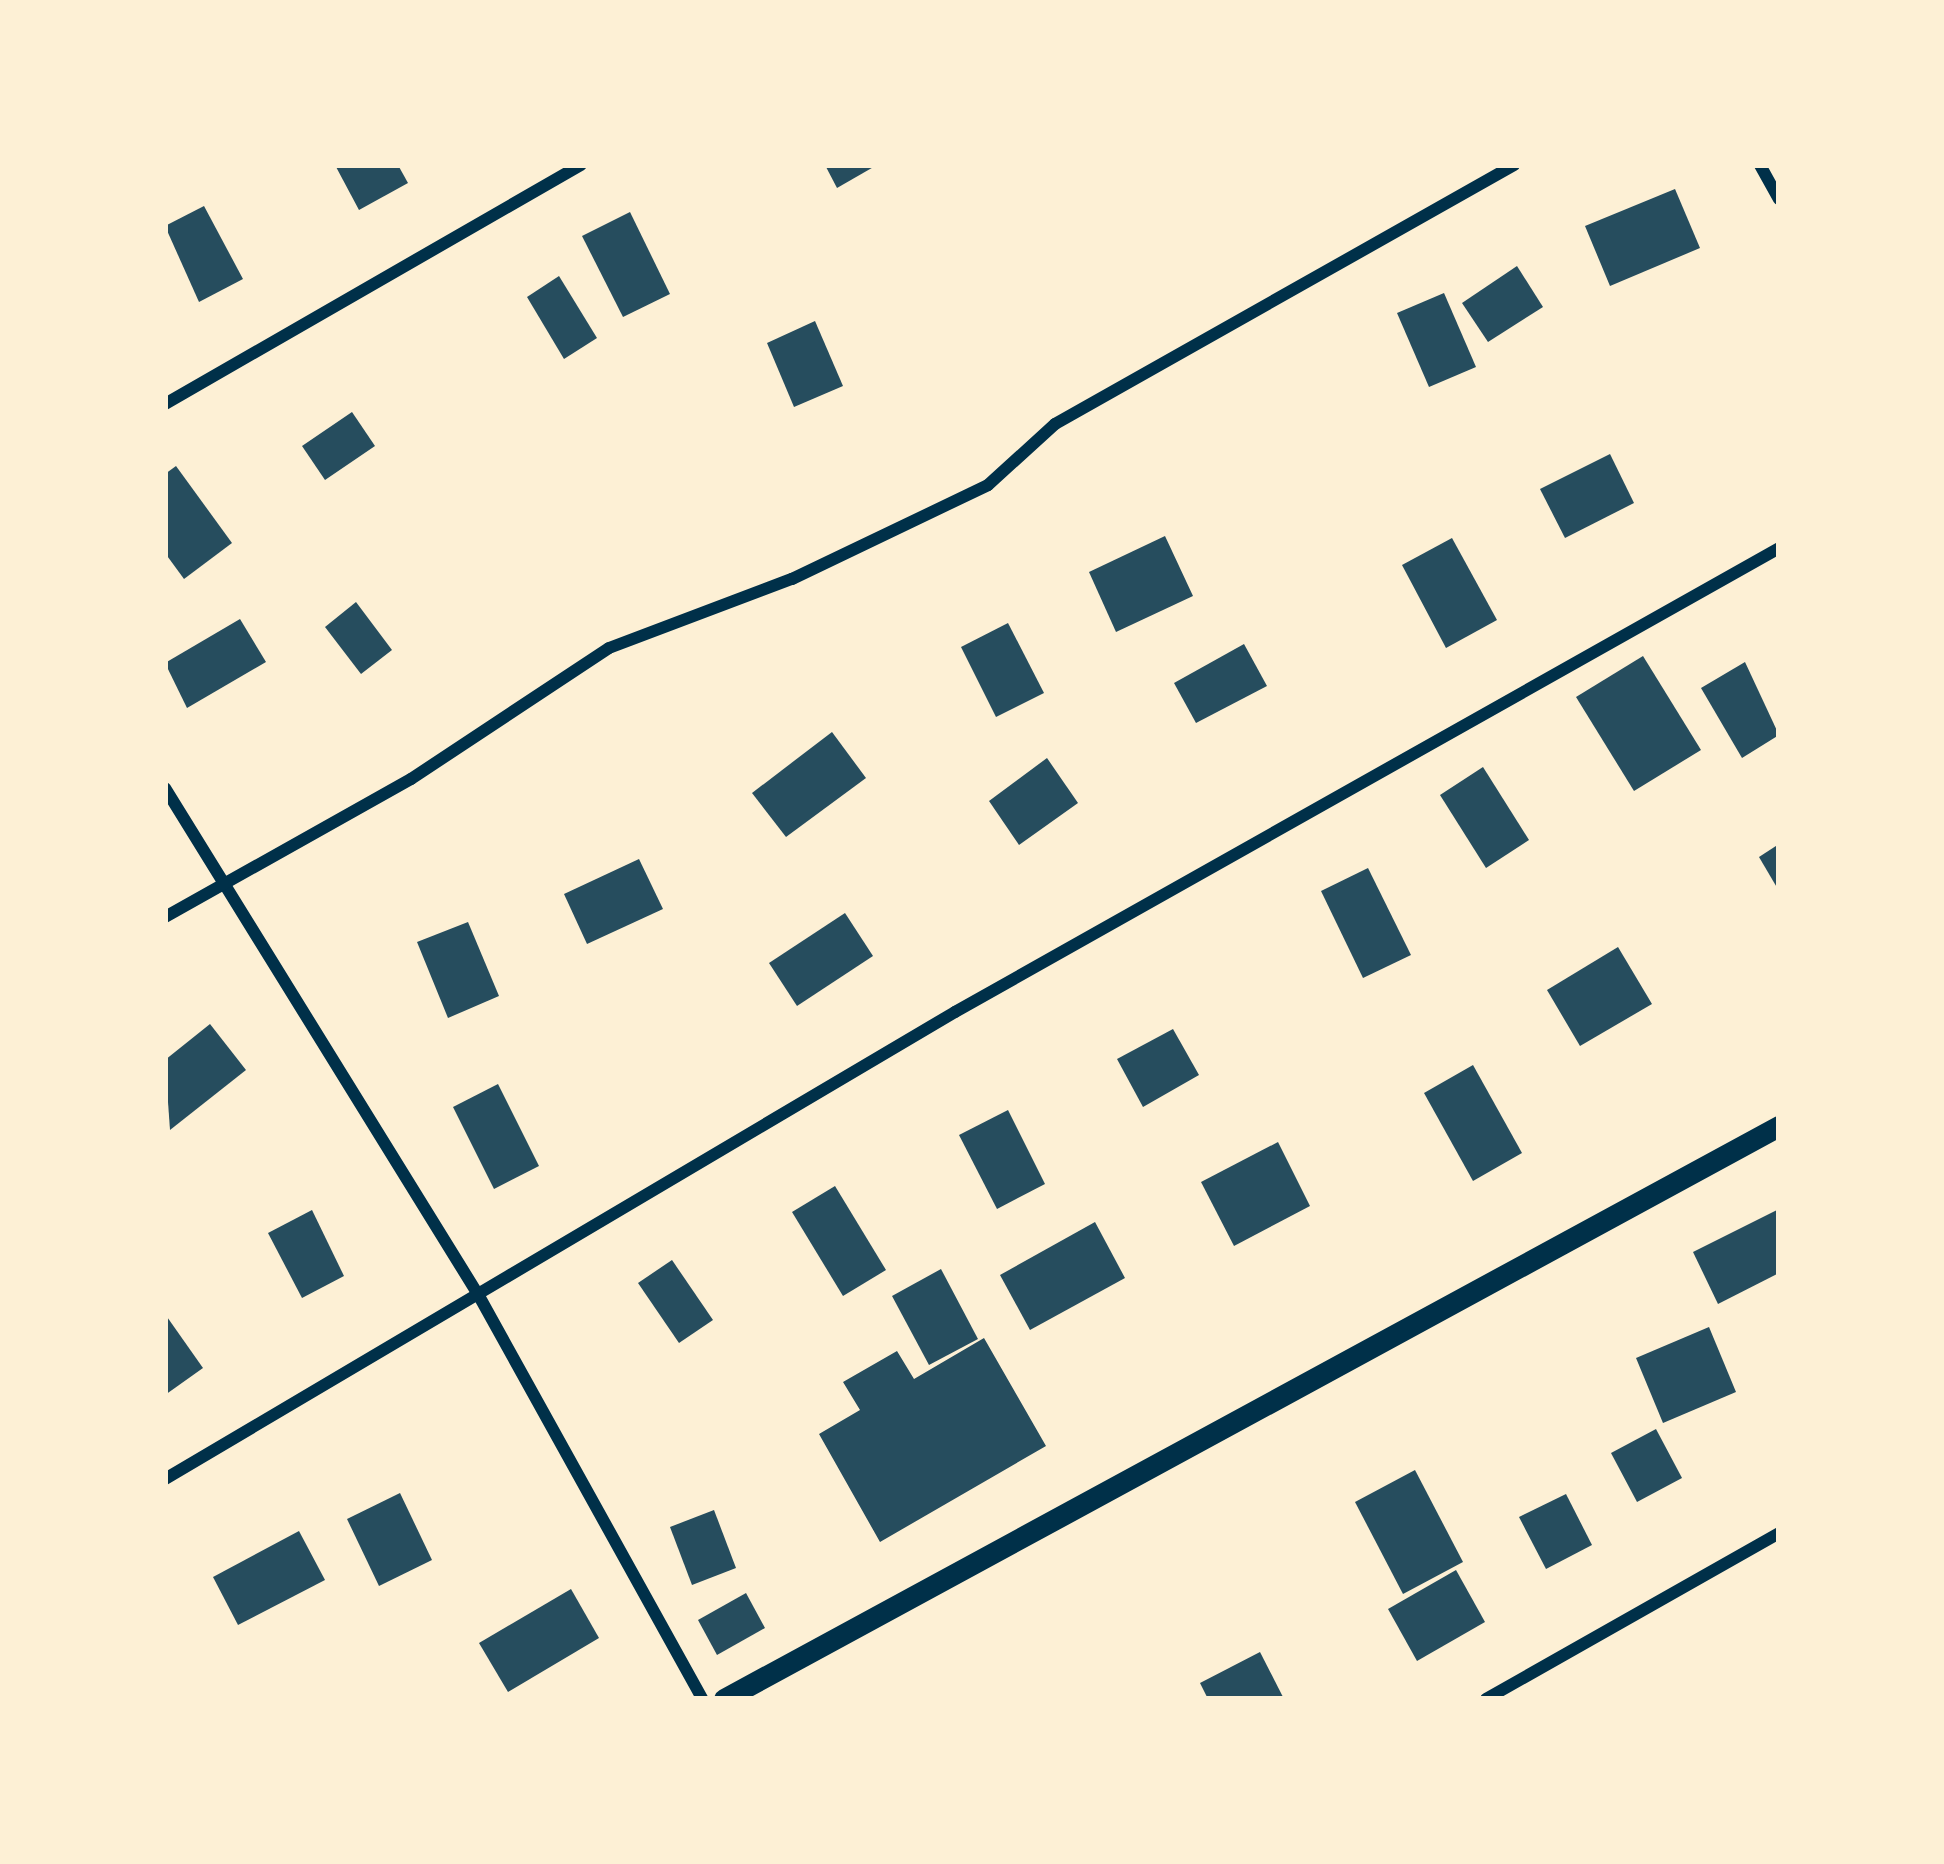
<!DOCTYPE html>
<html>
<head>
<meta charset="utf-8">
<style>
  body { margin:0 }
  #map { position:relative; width:1944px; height:1864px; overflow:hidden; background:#fdf0d5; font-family:"Alegreya Sans",sans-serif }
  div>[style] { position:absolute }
  .building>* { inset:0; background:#264d5e }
  .minor>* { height:12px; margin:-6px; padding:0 6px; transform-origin:6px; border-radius:6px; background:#003049 }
  .tertiary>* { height:21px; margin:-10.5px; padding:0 10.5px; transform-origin:10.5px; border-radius:10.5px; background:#003049 }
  span { translate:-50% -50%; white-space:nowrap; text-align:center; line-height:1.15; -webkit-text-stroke:12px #fdf0d5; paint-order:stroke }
  .frame { position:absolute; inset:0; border:168px solid #fdf0d5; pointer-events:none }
</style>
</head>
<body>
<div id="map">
  <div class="building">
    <div style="clip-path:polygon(335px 165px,398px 165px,408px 183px,359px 210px)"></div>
    <div style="clip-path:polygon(825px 165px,877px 165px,837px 188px)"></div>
    <div style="clip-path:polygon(1675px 189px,1700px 248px,1610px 286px,1585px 226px)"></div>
    <div style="clip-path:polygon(204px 206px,243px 279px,199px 302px,165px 226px)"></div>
    <div style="clip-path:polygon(630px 212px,670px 294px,623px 317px,582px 236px)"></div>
    <div style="clip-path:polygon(1517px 266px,1543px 307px,1488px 342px,1462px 303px)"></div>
    <div style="clip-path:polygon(559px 276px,597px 338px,564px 359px,527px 297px)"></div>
    <div style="clip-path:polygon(1444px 293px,1476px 367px,1429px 387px,1397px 313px)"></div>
    <div style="clip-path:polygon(815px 321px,843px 386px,794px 407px,767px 343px)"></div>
    <div style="clip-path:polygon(352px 412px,375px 446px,325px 480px,302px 446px)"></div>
    <div style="clip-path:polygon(1610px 454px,1634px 503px,1565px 538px,1540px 489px)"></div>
    <div style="clip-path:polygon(176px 466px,232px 543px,184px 579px,165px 553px,165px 474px)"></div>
    <div style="clip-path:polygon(1165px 536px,1193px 596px,1116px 632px,1089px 572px)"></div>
    <div style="clip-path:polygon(1452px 538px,1497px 620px,1446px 648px,1402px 565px)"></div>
    <div style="clip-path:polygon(356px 602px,392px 650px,361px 674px,325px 627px)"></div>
    <div style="clip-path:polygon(240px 619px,266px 662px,187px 708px,165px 663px)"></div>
    <div style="clip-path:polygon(1008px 623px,1044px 693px,996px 717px,961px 647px)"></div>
    <div style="clip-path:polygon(1244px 644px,1267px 686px,1196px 723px,1174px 683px)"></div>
    <div style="clip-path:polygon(1643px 656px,1701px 750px,1634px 791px,1576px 697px)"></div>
    <div style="clip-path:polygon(1745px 662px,1779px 735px,1742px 758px,1701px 688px)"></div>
    <div style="clip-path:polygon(832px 732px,866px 778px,786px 837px,752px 793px)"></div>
    <div style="clip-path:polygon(1047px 758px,1078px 803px,1019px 845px,989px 801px)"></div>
    <div style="clip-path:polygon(1483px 767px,1529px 840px,1486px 868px,1440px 795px)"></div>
    <div style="clip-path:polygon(1779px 844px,1779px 891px,1759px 857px)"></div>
    <div style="clip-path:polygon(639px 859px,663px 909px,587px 944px,564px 894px)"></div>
    <div style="clip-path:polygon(1368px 868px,1411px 955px,1363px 978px,1321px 891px)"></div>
    <div style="clip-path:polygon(845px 913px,873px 956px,797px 1006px,769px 963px)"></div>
    <div style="clip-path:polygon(468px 922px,499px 996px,448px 1018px,417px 942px)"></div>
    <div style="clip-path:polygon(1618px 947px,1652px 1004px,1580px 1046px,1547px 990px)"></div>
    <div style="clip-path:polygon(210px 1024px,246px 1070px,170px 1130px,165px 1060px)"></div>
    <div style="clip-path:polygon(1173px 1029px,1199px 1075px,1143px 1107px,1117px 1059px)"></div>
    <div style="clip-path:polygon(1473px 1065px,1522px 1153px,1473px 1181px,1424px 1093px)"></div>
    <div style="clip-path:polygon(498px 1084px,539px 1166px,494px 1189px,453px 1107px)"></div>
    <div style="clip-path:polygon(1008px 1110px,1045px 1184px,997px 1209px,959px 1135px)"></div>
    <div style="clip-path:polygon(1278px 1142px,1310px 1206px,1234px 1246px,1201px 1182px)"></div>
    <div style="clip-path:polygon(835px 1186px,886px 1270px,843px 1296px,792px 1212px)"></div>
    <div style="clip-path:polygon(1779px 1209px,1779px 1273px,1718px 1304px,1693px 1252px)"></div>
    <div style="clip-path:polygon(312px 1210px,344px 1276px,302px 1298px,268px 1233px)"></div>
    <div style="clip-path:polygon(1095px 1222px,1125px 1278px,1030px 1330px,1000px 1275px)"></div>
    <div style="clip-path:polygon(672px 1260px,713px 1320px,679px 1343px,638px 1283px)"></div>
    <div style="clip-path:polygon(941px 1269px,978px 1339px,929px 1365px,892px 1296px)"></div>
    <div style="clip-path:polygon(165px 1314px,203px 1368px,165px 1395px)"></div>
    <div style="clip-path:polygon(1709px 1327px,1736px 1392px,1663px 1423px,1636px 1358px)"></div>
    <div style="clip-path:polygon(984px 1338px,1046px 1446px,880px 1542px,819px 1434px,860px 1410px,843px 1382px,897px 1351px,914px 1379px)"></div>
    <div style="clip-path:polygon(1656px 1429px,1682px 1478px,1637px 1502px,1611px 1453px)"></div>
    <div style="clip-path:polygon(1415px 1470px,1463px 1562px,1403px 1594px,1355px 1502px)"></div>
    <div style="clip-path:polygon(400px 1493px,432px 1560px,379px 1586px,347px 1519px)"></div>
    <div style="clip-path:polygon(1566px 1494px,1592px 1545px,1546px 1569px,1519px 1517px)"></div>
    <div style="clip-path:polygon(714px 1510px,736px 1568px,692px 1585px,670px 1527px)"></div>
    <div style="clip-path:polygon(299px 1531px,325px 1580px,238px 1625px,213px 1577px)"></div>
    <div style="clip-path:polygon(1456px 1570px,1485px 1622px,1417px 1661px,1388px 1609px)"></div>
    <div style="clip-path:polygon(571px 1589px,599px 1638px,508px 1692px,479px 1643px)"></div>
    <div style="clip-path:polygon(746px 1593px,765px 1628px,717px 1655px,698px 1620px)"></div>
    <div style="clip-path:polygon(1260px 1652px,1284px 1699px,1208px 1699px,1200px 1683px)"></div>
  </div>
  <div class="minor">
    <div style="left:1760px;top:165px;width:39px;rotate:61deg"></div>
    <div style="left:165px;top:404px;width:480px;rotate:-29.9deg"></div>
    <div style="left:165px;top:788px;width:597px;rotate:58.28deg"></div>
    <div style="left:479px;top:1296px;width:461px;rotate:61deg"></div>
    <div style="left:165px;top:917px;width:282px;rotate:-29.3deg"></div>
    <div style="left:411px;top:779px;width:237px;rotate:-33.5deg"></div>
    <div style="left:609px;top:648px;width:196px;rotate:-20.7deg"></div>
    <div style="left:792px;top:579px;width:217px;rotate:-25.6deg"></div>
    <div style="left:988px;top:485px;width:91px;rotate:-42.3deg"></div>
    <div style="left:1055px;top:424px;width:527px;rotate:-29.43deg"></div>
    <div style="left:165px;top:1479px;width:918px;rotate:-30.59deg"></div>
    <div style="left:955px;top:1012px;width:946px;rotate:-29.38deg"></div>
    <div style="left:1486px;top:1699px;width:337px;rotate:-29.5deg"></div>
  </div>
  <div class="tertiary">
    <div style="left:724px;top:1699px;width:1201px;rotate:-28.51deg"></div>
  </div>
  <div class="frame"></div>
</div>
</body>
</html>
